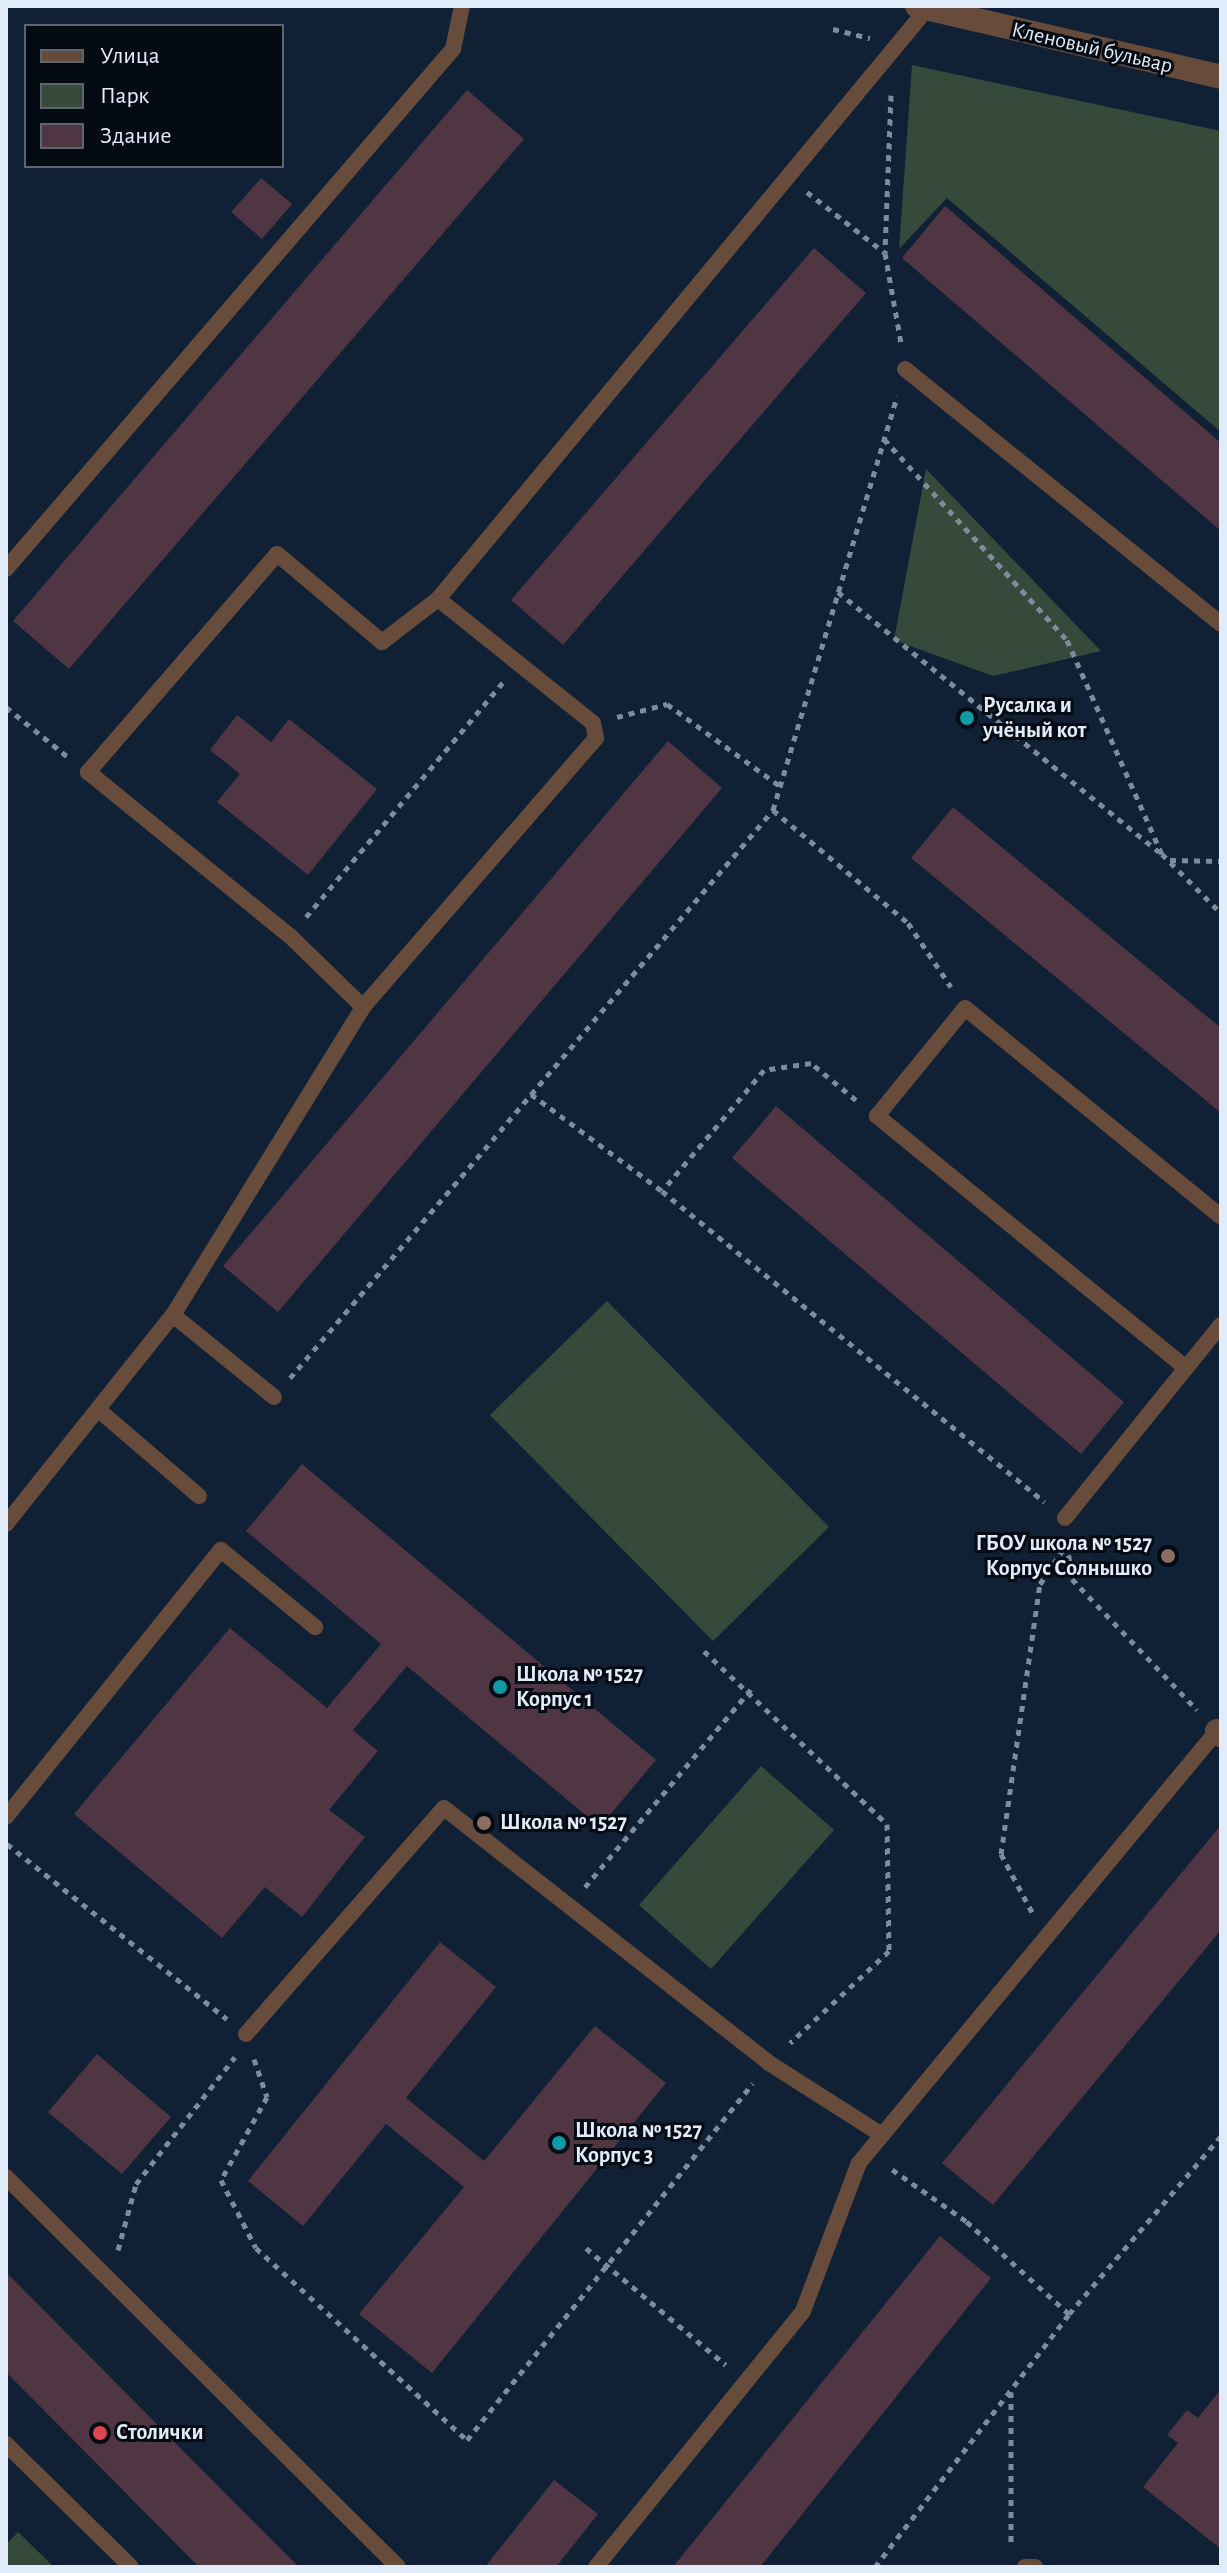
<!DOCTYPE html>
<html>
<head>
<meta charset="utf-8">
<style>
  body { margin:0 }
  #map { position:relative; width:1227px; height:2573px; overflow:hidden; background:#102135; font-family:"Alegreya Sans",sans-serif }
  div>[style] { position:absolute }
  .green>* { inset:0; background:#364a3c }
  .building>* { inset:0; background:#503542 }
  .path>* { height:5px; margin-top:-2.5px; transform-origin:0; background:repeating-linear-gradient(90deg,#7e8b9c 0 6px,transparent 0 12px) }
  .service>* { height:16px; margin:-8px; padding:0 8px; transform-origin:8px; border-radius:8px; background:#674c3c }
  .minor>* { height:24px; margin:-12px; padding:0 12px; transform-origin:12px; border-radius:12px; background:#674c3c }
  .tertiary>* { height:24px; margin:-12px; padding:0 12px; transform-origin:12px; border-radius:12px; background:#674c3c }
  .dots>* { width:22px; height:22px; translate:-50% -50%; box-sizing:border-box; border:4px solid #050b13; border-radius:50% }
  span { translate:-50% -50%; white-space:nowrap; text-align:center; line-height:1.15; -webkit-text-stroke:6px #050b13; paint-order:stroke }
  .street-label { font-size:22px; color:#e1ecfa }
  .poi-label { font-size:22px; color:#e1ecfa; font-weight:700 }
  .left { translate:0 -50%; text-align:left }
  .right { translate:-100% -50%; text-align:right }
  .frame { position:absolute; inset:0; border:8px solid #e1ecfa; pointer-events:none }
  .legend { position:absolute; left:24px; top:24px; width:260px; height:144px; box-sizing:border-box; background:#050b13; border:2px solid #5d656f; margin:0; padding:10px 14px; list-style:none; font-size:24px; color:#e1ecfa }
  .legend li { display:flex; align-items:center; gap:16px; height:40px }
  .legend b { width:40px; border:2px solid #5d656f }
</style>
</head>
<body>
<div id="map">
  <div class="green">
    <div style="clip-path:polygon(912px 65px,1221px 131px,1221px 432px,947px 198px,899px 249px)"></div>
    <div style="clip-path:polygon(926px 469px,1101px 651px,993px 676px,894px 640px)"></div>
    <div style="clip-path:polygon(607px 1301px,829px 1527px,713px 1641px,490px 1415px)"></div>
    <div style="clip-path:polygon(761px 1766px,834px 1830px,711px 1969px,639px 1905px)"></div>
    <div style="clip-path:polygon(18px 2532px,54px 2567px,6px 2567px,6px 2545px)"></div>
  </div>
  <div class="building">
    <div style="clip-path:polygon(467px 90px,524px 139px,69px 669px,13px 621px)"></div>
    <div style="clip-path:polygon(261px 178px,292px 204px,262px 239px,231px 212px)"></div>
    <div style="clip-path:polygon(945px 206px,1221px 443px,1221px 531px,902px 258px)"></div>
    <div style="clip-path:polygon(814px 248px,866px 293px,563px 645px,511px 600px)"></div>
    <div style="clip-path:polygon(237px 715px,271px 742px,289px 719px,377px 789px,308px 875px,217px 802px,240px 774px,210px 750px)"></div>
    <div style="clip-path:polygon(668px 741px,722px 788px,278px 1312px,223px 1266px)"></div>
    <div style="clip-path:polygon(953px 807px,1221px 1028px,1221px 1113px,911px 858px)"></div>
    <div style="clip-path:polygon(776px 1106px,1124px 1402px,1081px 1454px,732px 1158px)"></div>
    <div style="clip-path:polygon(302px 1464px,656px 1760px,600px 1827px,407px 1666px,353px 1730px,378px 1751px,329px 1810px,365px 1837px,302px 1917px,265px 1887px,222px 1938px,74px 1814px,230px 1628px,327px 1708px,381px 1644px,246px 1531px)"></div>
    <div style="clip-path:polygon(1221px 1825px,1221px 1930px,993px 2205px,942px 2163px)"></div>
    <div style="clip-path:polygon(440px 1942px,496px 1987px,406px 2098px,484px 2161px,595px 2026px,666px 2083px,432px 2373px,359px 2314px,464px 2187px,386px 2124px,303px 2226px,248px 2181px)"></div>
    <div style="clip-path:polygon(97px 2054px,171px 2117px,122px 2174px,48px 2112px)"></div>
    <div style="clip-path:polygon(940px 2236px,991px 2278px,760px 2567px,673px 2567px)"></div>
    <div style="clip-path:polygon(6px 2272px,223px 2491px,299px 2567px,199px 2567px,6px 2372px)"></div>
    <div style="clip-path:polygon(1221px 2389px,1221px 2549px,1143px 2487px,1178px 2443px,1167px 2435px,1187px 2410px,1198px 2418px)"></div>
    <div style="clip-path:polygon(554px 2480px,598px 2514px,556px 2567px,485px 2567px)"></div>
  </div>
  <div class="path">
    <div style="left:833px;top:29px;width:38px;rotate:14deg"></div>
    <div style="left:891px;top:95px;width:158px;rotate:92.2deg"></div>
    <div style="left:885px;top:253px;width:91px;rotate:79.9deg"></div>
    <div style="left:807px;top:192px;width:98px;rotate:37.9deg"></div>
    <div style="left:884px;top:439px;width:272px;rotate:47.7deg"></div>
    <div style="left:1067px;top:640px;width:234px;rotate:66.1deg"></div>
    <div style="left:1162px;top:854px;width:83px;rotate:45deg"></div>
    <div style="left:838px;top:592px;width:413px;rotate:39deg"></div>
    <div style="left:6px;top:707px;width:80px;rotate:38.9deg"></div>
    <div style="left:617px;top:717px;width:52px;rotate:-14.6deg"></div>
    <div style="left:667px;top:704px;width:140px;rotate:36deg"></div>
    <div style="left:773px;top:810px;width:176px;rotate:39.9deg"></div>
    <div style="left:908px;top:923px;width:77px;rotate:56.1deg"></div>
    <div style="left:1170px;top:860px;width:51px;rotate:1.1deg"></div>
    <div style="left:306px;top:917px;width:307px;rotate:-50deg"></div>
    <div style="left:531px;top:1094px;width:163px;rotate:36.5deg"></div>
    <div style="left:856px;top:1100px;width:58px;rotate:-140.6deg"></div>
    <div style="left:811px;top:1063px;width:48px;rotate:171.5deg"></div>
    <div style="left:764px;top:1070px;width:158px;rotate:130.1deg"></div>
    <div style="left:662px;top:1191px;width:493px;rotate:39.1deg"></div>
    <div style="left:290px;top:1378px;width:746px;rotate:-49.62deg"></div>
    <div style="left:773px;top:810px;width:432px;rotate:-73.3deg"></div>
    <div style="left:1067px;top:1543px;width:36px;rotate:82deg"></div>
    <div style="left:1072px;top:1579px;width:181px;rotate:46.3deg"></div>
    <div style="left:704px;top:1651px;width:252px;rotate:43.4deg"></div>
    <div style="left:887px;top:1824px;width:127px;rotate:89.1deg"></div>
    <div style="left:889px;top:1951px;width:135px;rotate:137.1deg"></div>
    <div style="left:7px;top:1844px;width:281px;rotate:38.5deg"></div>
    <div style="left:585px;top:1887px;width:258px;rotate:-50deg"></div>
    <div style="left:1032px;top:1912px;width:66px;rotate:-118.1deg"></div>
    <div style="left:1001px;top:1854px;width:273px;rotate:-81.8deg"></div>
    <div style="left:1040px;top:1584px;width:47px;rotate:-56.3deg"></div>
    <div style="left:254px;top:2059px;width:40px;rotate:71.1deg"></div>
    <div style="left:267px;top:2097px;width:95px;rotate:119deg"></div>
    <div style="left:221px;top:2180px;width:76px;rotate:62.8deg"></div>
    <div style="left:256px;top:2248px;width:285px;rotate:42.3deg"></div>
    <div style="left:467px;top:2440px;width:457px;rotate:-51.3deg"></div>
    <div style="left:586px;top:2248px;width:182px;rotate:39.9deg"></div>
    <div style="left:118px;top:2250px;width:68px;rotate:-74.7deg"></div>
    <div style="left:136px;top:2184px;width:161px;rotate:-52.1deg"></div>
    <div style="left:1069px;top:2314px;width:234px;rotate:-49.5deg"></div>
    <div style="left:1011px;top:2392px;width:154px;rotate:90deg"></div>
    <div style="left:875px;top:2567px;width:319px;rotate:-52.5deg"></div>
    <div style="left:1069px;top:2314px;width:139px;rotate:-137.9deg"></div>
    <div style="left:966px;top:2221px;width:93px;rotate:-145.1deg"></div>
  </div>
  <div class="service">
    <div style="left:905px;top:369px;width:406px;rotate:38.9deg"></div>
    <div style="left:6px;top:569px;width:686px;rotate:-49.32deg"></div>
    <div style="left:453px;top:49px;width:44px;rotate:-78.2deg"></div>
    <div style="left:438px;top:599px;width:71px;rotate:142.5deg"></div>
    <div style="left:382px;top:642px;width:137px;rotate:-140deg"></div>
    <div style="left:277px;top:554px;width:289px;rotate:130.9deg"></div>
    <div style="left:88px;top:772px;width:260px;rotate:39.1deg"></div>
    <div style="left:290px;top:936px;width:102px;rotate:44.2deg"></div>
    <div style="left:363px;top:1007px;width:356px;rotate:-49.1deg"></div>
    <div style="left:596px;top:738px;width:15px;rotate:-101deg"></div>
    <div style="left:593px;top:723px;width:198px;rotate:-141.3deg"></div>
    <div style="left:438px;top:599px;width:766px;rotate:-50.35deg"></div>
    <div style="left:173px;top:1315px;width:362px;rotate:-58.3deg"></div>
    <div style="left:1186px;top:1368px;width:399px;rotate:-140.8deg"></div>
    <div style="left:877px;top:1116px;width:139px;rotate:-50.8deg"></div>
    <div style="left:965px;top:1008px;width:330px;rotate:39.2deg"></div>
    <div style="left:101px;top:1412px;width:129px;rotate:40.6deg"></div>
    <div style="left:1065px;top:1518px;width:248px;rotate:-51.1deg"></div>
    <div style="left:6px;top:1524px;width:268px;rotate:-51.4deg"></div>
    <div style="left:173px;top:1315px;width:130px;rotate:39.1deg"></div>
    <div style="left:6px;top:1817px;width:343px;rotate:-51.2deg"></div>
    <div style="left:221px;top:1550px;width:122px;rotate:39.3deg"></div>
    <div style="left:246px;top:2034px;width:300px;rotate:-48.8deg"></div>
    <div style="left:444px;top:1808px;width:413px;rotate:38.1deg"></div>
    <div style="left:769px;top:2063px;width:134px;rotate:32.5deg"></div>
    <div style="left:6px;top:2177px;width:553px;rotate:44.85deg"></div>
    <div style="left:6px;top:2444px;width:175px;rotate:44.5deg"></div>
    <div style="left:596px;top:2567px;width:329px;rotate:-51deg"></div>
    <div style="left:803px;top:2311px;width:158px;rotate:-69.3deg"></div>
    <div style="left:859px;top:2163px;width:561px;rotate:-50.35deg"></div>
    <div style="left:1025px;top:2567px;width:10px"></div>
  </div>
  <div class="minor">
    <div style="left:1217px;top:1731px;width:6px;rotate:45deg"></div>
  </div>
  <div class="tertiary">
    <div style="left:917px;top:6px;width:312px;rotate:13.1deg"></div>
  </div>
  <div class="dots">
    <div style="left:967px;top:718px;background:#0f9aa8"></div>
    <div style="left:1168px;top:1556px;background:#8d6e63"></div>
    <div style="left:500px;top:1687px;background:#0f9aa8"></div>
    <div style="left:484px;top:1823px;background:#8d6e63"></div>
    <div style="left:559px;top:2143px;background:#0f9aa8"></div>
    <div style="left:100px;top:2433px;background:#e0444e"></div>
  </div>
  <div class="street-label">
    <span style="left:1092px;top:48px;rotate:13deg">Кленовый бульвар</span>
  </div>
  <div class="poi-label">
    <span class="left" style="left:983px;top:718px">Русалка и<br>учёный кот</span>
    <span class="right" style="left:1152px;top:1556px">ГБОУ школа № 1527<br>Корпус Солнышко</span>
    <span class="left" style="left:516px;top:1687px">Школа № 1527<br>Корпус 1</span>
    <span class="left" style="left:500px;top:1823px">Школа № 1527</span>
    <span class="left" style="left:575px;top:2143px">Школа № 1527<br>Корпус 3</span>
    <span class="left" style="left:116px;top:2433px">Столички</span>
  </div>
  <div class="frame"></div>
  <ul class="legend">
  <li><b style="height:10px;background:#674c3c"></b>Улица</li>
  <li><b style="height:22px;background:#364a3c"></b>Парк</li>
  <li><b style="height:22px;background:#503542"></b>Здание</li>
  </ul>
</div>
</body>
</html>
